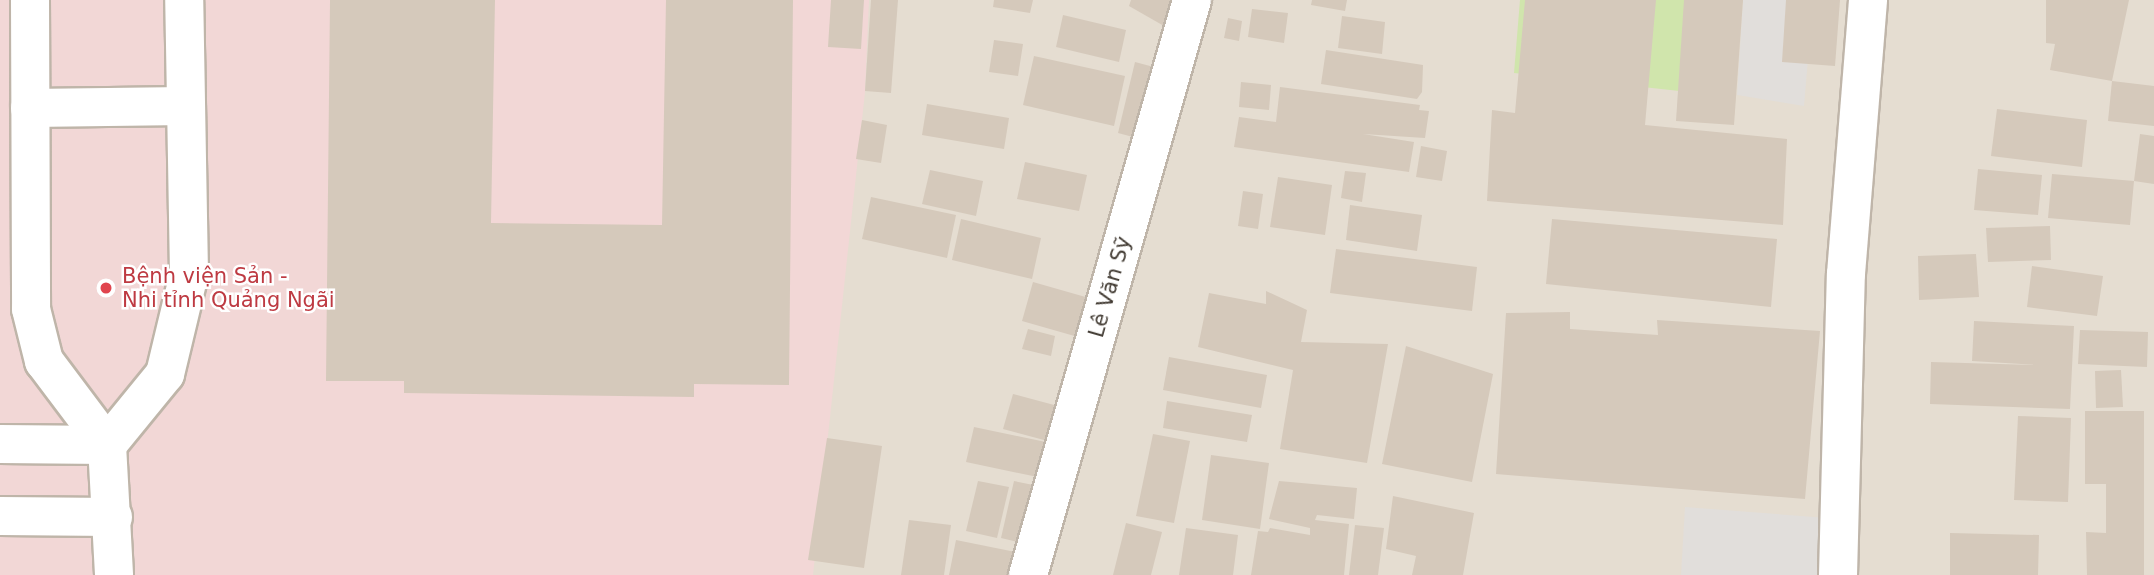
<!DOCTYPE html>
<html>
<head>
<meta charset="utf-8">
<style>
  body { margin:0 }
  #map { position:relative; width:2154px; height:575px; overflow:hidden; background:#f1ebe3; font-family:"DejaVu Sans",sans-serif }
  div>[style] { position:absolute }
  .residential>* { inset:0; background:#e5ddd1 }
  .medical>* { inset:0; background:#f2d7d6 }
  .green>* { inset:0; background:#d0e5ac }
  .parking>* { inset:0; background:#e1dedb }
  .building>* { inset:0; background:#d5c9bb }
  .roads { filter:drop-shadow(2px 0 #bfb5a9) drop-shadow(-2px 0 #bfb5a9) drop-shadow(0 2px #bfb5a9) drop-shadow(0 -2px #bfb5a9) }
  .minor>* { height:38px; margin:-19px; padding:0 19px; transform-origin:19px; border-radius:19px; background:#fff }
  .dots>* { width:19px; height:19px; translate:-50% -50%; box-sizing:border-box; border:4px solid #fff; border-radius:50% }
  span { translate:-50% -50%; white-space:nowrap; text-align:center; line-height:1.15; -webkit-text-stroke:5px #fff; paint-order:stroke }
  .health-label { font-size:21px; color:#be3a42 }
  .left { translate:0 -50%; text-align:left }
  .street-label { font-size:21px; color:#423b33 }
</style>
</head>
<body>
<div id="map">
  <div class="residential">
    <div style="clip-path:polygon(0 0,2154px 0,2154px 575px,0 575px)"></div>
  </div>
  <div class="medical">
    <div style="clip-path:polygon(0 0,869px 0,865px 92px,813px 575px,0 575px)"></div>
  </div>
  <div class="green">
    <div style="clip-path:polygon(1520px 0,1725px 0,1716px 95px,1514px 73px)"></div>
  </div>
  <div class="parking">
    <div style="clip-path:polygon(1743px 0,1813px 0,1804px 106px,1737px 95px)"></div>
    <div style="clip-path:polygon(1685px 507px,1827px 518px,1820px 575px,1681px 575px)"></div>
  </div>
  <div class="building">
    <div style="clip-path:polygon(330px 0,495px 0,491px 223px,662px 225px,666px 0,793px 0,789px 385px,694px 384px,694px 397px,404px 393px,404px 381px,326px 381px)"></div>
    <div style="clip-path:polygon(831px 0,864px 0,861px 49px,828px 47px)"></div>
    <div style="clip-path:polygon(871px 0,898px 0,891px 93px,865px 91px)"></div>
    <div style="clip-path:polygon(994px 0,1033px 0,1030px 13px,993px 7px)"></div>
    <div style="clip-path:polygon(1131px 0,1179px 0,1171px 30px,1129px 6px)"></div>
    <div style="clip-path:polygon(1312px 0,1347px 0,1345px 11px,1311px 5px)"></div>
    <div style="clip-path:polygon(1525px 0,1656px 0,1645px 125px,1787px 139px,1783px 225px,1487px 201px,1492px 110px,1515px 113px)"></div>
    <div style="clip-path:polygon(1684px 0,1743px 0,1734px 125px,1676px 121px)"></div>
    <div style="clip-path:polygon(1786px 0,1840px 0,1835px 66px,1782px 62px)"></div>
    <div style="clip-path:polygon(2046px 0,2129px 0,2112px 81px,2050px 70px,2055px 44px,2046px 43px)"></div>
    <div style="clip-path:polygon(1252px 9px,1288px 13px,1284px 43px,1248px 37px)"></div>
    <div style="clip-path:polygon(1063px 15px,1126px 30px,1119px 62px,1056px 47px)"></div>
    <div style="clip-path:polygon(1342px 16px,1385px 22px,1382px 54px,1338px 48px)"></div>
    <div style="clip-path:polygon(1228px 18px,1242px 21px,1239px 41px,1224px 38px)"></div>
    <div style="clip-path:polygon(994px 40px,1023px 44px,1018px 76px,989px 72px)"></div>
    <div style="clip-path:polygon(1326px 50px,1423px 65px,1422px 92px,1417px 99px,1321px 84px)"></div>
    <div style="clip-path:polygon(1034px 56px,1125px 76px,1114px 126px,1023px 105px)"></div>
    <div style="clip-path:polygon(1135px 62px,1165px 70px,1148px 141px,1118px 133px)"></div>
    <div style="clip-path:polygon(2112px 81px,2154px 86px,2154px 126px,2108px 121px)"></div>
    <div style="clip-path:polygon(1241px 82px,1271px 85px,1269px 110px,1239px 107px)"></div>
    <div style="clip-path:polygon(1280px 87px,1420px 105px,1419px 110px,1429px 111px,1425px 138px,1363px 134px,1414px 142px,1409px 172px,1234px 147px,1239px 117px,1276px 122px)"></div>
    <div style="clip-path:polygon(927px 104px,1009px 118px,1004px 149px,922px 135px)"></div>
    <div style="clip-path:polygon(1997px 109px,2087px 120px,2082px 167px,1991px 156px)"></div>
    <div style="clip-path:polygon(862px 120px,887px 125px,881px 163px,856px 159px)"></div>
    <div style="clip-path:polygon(2140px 134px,2154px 136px,2154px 184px,2134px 181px)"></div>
    <div style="clip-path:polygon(1421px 146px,1447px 151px,1442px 181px,1416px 177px)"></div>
    <div style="clip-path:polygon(1025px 162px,1087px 175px,1079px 211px,1017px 199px)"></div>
    <div style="clip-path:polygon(1978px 169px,2042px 175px,2038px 215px,1974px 210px)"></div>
    <div style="clip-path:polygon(930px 170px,983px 181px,976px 216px,922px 204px)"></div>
    <div style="clip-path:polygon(1345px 171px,1366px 173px,1362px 202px,1341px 198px)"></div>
    <div style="clip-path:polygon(2052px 174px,2134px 181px,2130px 225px,2048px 218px)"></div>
    <div style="clip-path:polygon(1278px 177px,1332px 185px,1325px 235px,1270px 227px)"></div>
    <div style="clip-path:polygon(1243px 191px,1263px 194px,1258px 229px,1238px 226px)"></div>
    <div style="clip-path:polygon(871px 197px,956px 215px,947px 258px,862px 239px)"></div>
    <div style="clip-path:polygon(1350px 205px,1422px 215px,1417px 251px,1346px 240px)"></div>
    <div style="clip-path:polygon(961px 219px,1041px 238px,1032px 279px,952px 260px)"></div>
    <div style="clip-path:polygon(1552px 219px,1777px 239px,1771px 307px,1546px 284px)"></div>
    <div style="clip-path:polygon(2050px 226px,2051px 260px,1988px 262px,1986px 228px)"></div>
    <div style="clip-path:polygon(1336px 249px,1477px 267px,1472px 311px,1330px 293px)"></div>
    <div style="clip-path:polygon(1976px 254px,1979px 297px,1919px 300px,1918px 256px)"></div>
    <div style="clip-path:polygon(2032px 266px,2103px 276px,2097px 316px,2027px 307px)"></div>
    <div style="clip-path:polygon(1033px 282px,1089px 298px,1078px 337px,1022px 321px)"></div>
    <div style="clip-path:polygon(1266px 291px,1307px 310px,1301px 342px,1388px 344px,1367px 463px,1280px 449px,1293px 370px,1198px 347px,1209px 293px,1266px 304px)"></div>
    <div style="clip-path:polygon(1570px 312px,1570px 329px,1658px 335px,1657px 320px,1820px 331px,1805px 499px,1496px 474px,1506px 313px)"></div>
    <div style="clip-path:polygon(1974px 321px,2074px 326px,2070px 409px,1930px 404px,1931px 362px,2037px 365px,1972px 361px)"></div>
    <div style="clip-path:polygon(1028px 329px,1055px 336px,1051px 356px,1022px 349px)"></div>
    <div style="clip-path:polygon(2080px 330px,2148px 332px,2147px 367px,2078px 364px)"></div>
    <div style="clip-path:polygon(1406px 346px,1493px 374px,1472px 482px,1382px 464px)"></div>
    <div style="clip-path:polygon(1169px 357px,1267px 375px,1261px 408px,1163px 390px)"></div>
    <div style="clip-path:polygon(2121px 370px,2123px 407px,2096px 408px,2095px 371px)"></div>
    <div style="clip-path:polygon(1013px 394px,1069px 409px,1059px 444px,1003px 429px)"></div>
    <div style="clip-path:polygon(1167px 401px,1252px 415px,1247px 442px,1163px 428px)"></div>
    <div style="clip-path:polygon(2085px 411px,2144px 411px,2144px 575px,2087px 575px,2086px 532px,2106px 533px,2106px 484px,2085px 484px)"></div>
    <div style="clip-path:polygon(2018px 416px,2071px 418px,2068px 502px,2014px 500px)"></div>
    <div style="clip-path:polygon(974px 427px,1060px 445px,1052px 480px,966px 462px)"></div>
    <div style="clip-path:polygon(1153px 434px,1190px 441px,1174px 523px,1136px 516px)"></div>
    <div style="clip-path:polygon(827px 438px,882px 446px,864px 568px,808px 560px)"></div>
    <div style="clip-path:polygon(1211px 455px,1269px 463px,1260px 529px,1202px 520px)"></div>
    <div style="clip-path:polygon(978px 481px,1009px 487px,997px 538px,966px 531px)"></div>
    <div style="clip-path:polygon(1014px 481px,1043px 487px,1031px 545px,1001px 538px)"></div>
    <div style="clip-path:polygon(1279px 481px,1357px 488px,1354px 519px,1317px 515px,1315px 520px,1349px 524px,1344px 575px,1251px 575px,1258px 531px,1268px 532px,1270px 528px,1310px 535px,1310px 528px,1269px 519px)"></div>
    <div style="clip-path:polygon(1393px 496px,1474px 513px,1463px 575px,1412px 575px,1416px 556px,1386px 549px)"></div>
    <div style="clip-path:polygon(909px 520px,951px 525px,944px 575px,901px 575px)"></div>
    <div style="clip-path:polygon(1126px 523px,1162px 532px,1151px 575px,1113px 575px)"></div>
    <div style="clip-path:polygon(1355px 525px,1384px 528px,1378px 575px,1349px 575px)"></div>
    <div style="clip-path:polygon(1186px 528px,1238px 535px,1233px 575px,1179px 575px)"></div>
    <div style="clip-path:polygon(1950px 533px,2039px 535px,2038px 575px,1950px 575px)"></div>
    <div style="clip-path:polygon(956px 540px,1021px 553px,1017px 575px,949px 575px)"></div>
  </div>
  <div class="roads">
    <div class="minor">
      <div style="left:30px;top:0;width:309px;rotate:89.8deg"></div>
      <div style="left:31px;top:309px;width:54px;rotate:76deg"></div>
      <div style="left:44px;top:361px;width:105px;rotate:53.1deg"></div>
      <div style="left:107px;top:445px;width:130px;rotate:86.9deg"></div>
      <div style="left:30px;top:108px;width:156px;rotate:-0.7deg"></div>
      <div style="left:0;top:444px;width:107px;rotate:0.5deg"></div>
      <div style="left:107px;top:445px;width:92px;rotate:-50.8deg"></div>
      <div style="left:165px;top:374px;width:103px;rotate:-76.5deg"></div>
      <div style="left:189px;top:274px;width:274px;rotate:-91deg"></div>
      <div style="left:0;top:516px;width:113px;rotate:0.5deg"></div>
      <div style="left:1028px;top:575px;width:598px;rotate:-74.08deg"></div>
      <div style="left:1838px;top:575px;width:301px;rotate:-88.5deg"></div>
      <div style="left:1846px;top:274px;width:275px;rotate:-85.4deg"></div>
    </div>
  </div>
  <div class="dots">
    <div style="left:106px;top:288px;background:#e0444e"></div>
  </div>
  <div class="health-label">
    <span class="left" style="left:122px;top:288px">Bệnh viện Sản -<br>Nhi tỉnh Quảng Ngãi</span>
  </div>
  <div class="street-label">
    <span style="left:1110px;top:287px;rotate:-74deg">Lê Văn Sỹ</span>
  </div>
</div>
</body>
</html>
